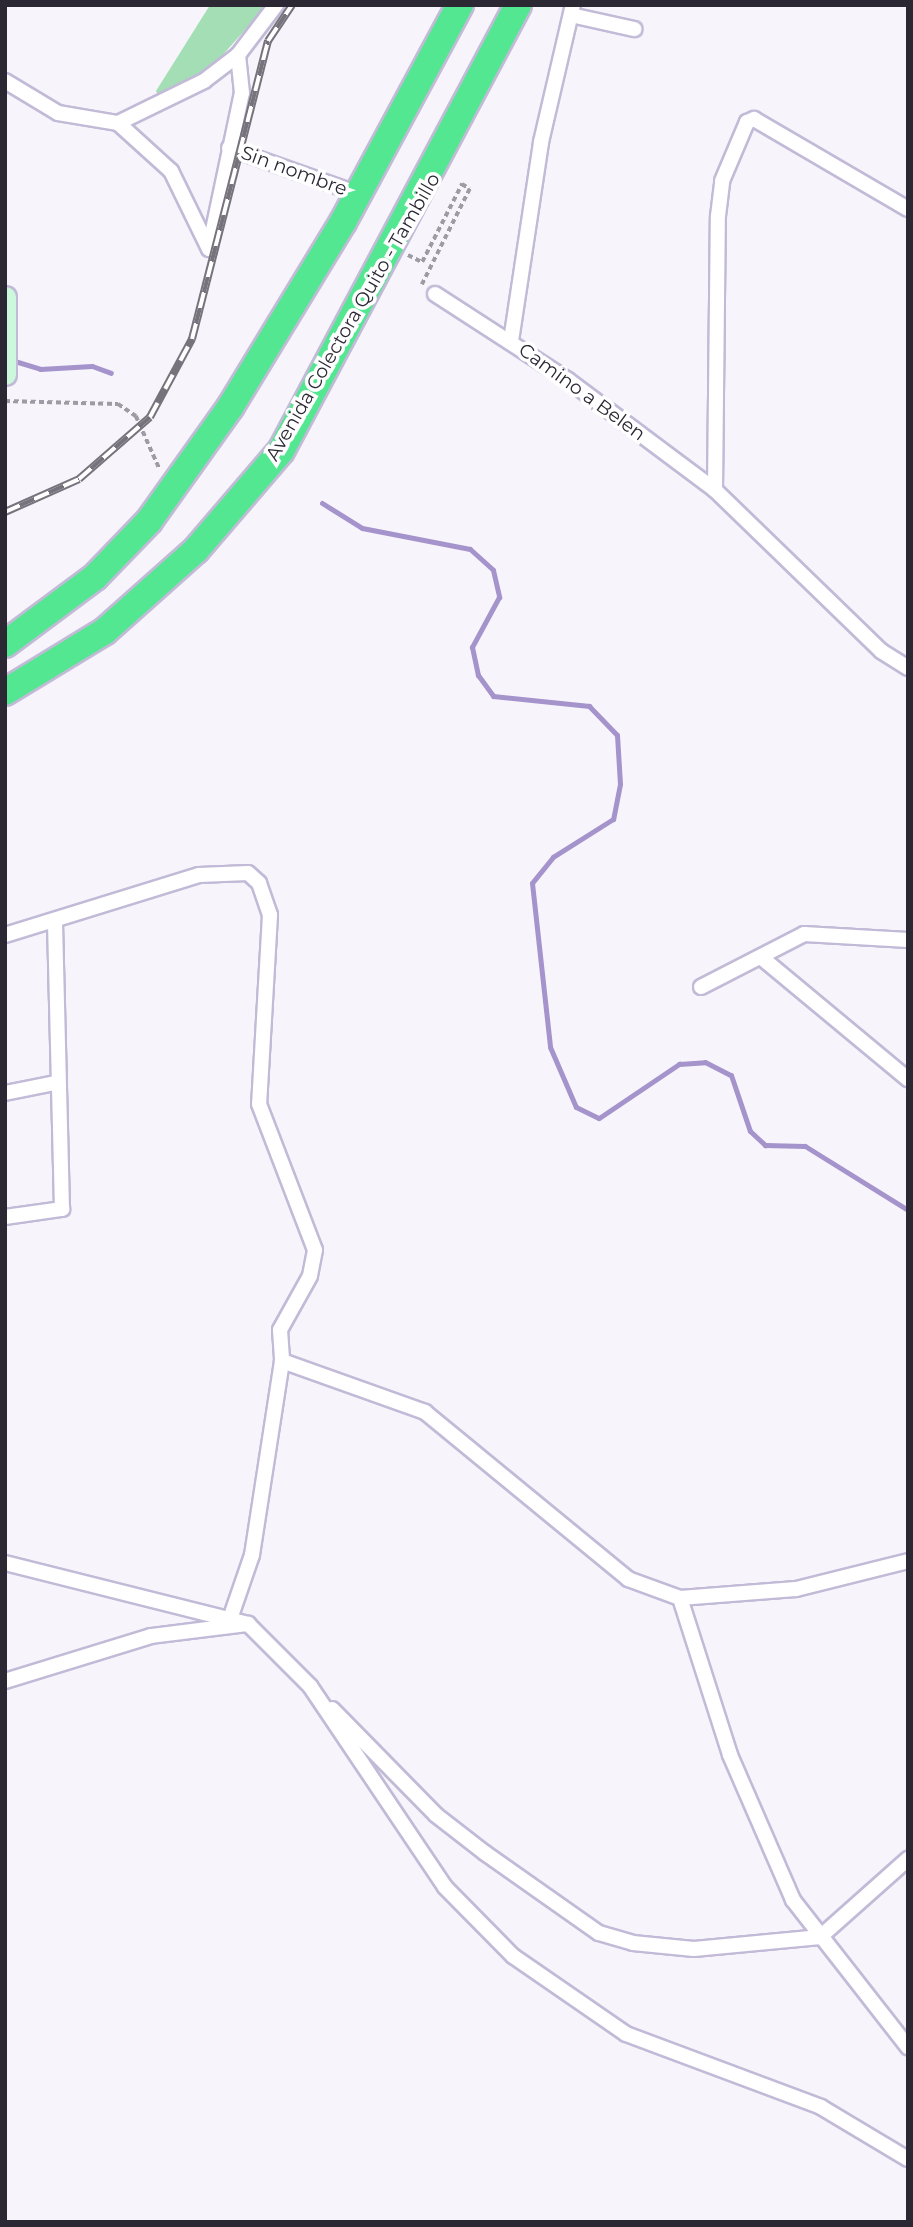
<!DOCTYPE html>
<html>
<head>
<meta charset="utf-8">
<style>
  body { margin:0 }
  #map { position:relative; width:913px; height:2227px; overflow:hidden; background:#f7f5fb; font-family:Montserrat,sans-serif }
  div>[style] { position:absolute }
  .green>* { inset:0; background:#a3deb5 }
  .stream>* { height:5px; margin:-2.5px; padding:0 2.5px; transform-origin:2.5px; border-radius:2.5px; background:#a593cc }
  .path>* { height:3.5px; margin-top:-1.75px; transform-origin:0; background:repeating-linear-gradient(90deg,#9d9ba3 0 5px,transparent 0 8.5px) }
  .roads { filter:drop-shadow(2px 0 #c2bad7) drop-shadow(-2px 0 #c2bad7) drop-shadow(0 2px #c2bad7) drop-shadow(0 -2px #c2bad7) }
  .street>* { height:14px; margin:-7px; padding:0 7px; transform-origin:7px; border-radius:7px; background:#fff }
  .secondary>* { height:21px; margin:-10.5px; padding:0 10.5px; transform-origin:10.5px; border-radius:10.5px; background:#ccf8de }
  .highway>* { height:26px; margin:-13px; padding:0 13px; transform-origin:13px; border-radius:13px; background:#54e791 }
  .rail>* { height:8px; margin-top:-4px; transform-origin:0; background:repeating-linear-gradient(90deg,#fff 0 16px,#76737c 0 32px); box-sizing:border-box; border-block:2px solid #76737c }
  span { translate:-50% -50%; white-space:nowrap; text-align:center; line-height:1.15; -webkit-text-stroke:7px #fff; paint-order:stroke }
  .street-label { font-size:19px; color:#2b2833 }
  .frame { position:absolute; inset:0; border:7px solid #2b2833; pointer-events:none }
</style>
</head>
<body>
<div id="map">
  <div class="green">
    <div style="clip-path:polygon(210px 5px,267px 5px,212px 67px,159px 97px,156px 91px)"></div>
  </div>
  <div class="stream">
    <div style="left:8px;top:359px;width:34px;rotate:17deg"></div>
    <div style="left:40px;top:369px;width:52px;rotate:-3.3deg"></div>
    <div style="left:92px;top:366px;width:20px;rotate:20deg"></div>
    <div style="left:322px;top:503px;width:47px;rotate:32deg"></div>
    <div style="left:362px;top:528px;width:110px;rotate:11deg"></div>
    <div style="left:470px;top:549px;width:31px;rotate:42deg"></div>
    <div style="left:493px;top:570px;width:28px;rotate:77deg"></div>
    <div style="left:499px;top:597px;width:57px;rotate:118.4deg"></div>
    <div style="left:472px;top:647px;width:29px;rotate:78deg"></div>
    <div style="left:478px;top:675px;width:26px;rotate:54deg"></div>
    <div style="left:493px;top:696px;width:97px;rotate:5.9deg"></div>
    <div style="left:589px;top:706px;width:40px;rotate:46deg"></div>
    <div style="left:617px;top:735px;width:49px;rotate:86.5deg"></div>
    <div style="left:620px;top:784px;width:36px;rotate:101deg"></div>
    <div style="left:613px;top:819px;width:71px;rotate:147.7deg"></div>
    <div style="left:553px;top:857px;width:33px;rotate:129deg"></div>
    <div style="left:532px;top:883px;width:165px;rotate:83.7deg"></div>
    <div style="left:550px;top:1047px;width:65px;rotate:66.6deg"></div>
    <div style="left:576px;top:1107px;width:25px;rotate:26deg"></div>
    <div style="left:599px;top:1118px;width:97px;rotate:-34deg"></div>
    <div style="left:679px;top:1064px;width:26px;rotate:-4deg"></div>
    <div style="left:705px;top:1062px;width:29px;rotate:27deg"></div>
    <div style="left:731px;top:1075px;width:59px;rotate:71.3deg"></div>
    <div style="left:750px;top:1131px;width:21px;rotate:43deg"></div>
    <div style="left:765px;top:1145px;width:40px;rotate:1.4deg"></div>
    <div style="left:805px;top:1146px;width:121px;rotate:31.9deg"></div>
  </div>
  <div class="path">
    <div style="left:408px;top:255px;width:16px;rotate:27deg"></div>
    <div style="left:422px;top:262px;width:88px;rotate:-62.9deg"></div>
    <div style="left:462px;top:184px;width:9px;rotate:32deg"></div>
    <div style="left:470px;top:189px;width:107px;rotate:116.6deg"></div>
    <div style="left:5px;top:401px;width:113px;rotate:1.5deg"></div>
    <div style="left:118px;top:404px;width:22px;rotate:34deg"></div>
    <div style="left:136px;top:416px;width:59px;rotate:66deg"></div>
  </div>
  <div class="roads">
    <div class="street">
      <div style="left:571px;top:15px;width:65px;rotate:12.5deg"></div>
      <div style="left:5px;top:81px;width:62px;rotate:31.1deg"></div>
      <div style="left:58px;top:113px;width:61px;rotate:9.5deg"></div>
      <div style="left:118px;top:123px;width:96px;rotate:-26deg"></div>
      <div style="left:204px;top:81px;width:43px;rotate:-37.4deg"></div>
      <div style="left:238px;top:55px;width:63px;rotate:-52.8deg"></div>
      <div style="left:118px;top:123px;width:72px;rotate:42.2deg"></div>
      <div style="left:171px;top:171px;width:87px;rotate:64deg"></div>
      <div style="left:229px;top:148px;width:138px;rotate:19.5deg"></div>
      <div style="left:209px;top:249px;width:159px;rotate:-78.1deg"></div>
      <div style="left:242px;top:93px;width:38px;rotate:-96deg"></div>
      <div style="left:435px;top:294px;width:158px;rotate:32.9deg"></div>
      <div style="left:568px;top:380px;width:184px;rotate:36.8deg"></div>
      <div style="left:715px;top:490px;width:231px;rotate:44.1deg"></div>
      <div style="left:881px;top:651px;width:32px;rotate:32deg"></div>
      <div style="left:511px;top:341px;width:201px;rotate:-81.4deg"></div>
      <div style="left:541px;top:142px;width:141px;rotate:-76.9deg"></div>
      <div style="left:715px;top:490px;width:274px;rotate:-89.4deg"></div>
      <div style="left:718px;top:216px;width:35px;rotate:-83deg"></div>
      <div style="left:722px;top:181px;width:64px;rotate:-67deg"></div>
      <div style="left:747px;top:122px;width:8px;rotate:-23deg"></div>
      <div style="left:754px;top:119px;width:178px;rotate:30.3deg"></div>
      <div style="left:5px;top:935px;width:203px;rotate:-17.2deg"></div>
      <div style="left:199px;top:875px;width:49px;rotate:-2.3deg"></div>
      <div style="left:248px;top:873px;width:15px;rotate:42deg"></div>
      <div style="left:259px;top:883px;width:34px;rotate:71deg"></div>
      <div style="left:270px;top:915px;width:189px;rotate:93.3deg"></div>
      <div style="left:259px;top:1104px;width:156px;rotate:69deg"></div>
      <div style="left:315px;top:1250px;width:26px;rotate:101deg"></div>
      <div style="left:310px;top:1276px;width:62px;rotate:119.1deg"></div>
      <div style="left:280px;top:1330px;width:31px;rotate:86deg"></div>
      <div style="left:282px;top:1361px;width:152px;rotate:19.6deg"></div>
      <div style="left:425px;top:1412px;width:263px;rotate:39.4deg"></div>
      <div style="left:628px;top:1579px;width:55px;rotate:20.1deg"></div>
      <div style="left:680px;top:1598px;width:165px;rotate:72.3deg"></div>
      <div style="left:730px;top:1755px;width:158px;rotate:66.5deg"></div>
      <div style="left:793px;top:1900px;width:187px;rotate:52deg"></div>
      <div style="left:762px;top:958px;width:190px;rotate:39.7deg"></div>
      <div style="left:701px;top:987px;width:116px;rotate:-27.2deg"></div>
      <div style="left:804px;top:934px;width:104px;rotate:3.3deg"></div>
      <div style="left:5px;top:1093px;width:51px;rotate:-11.3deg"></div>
      <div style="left:5px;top:1217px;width:58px;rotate:-8deg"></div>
      <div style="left:62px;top:1209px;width:287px;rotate:-91.4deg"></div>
      <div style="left:5px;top:1563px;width:251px;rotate:14.1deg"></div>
      <div style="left:248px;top:1624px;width:88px;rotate:45deg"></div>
      <div style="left:310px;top:1686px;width:242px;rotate:56.1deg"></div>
      <div style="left:445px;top:1887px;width:97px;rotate:45.4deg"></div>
      <div style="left:513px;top:1956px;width:137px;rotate:34.6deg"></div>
      <div style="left:626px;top:2034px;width:208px;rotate:20.5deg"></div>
      <div style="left:821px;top:2107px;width:101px;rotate:30.9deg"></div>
      <div style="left:680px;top:1598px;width:116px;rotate:-4.4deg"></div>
      <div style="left:796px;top:1589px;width:115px;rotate:-14deg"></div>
      <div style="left:231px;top:1616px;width:65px;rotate:-71deg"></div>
      <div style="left:252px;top:1555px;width:196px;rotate:-81.2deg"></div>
      <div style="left:5px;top:1681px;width:153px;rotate:-17.1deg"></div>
      <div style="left:151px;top:1636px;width:98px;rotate:-7.1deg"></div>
      <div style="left:332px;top:1709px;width:148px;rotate:45.5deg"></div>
      <div style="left:436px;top:1815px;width:62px;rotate:37.8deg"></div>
      <div style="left:485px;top:1853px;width:139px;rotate:35.1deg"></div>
      <div style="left:599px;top:1933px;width:35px;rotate:16deg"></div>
      <div style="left:633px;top:1943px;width:61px;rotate:5.6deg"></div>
      <div style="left:694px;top:1949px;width:127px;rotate:-5.4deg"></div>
      <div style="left:820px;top:1937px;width:118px;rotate:-41.6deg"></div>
    </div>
    <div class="secondary">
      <div style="left:5px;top:297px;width:77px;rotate:90deg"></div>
    </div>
    <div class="highway">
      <div style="left:5px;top:644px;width:112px;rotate:-36.7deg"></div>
      <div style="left:95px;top:577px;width:78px;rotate:-46deg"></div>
      <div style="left:149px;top:521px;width:141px;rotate:-54.5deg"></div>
      <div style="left:231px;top:406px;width:215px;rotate:-58.7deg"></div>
      <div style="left:343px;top:222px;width:247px;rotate:-61.7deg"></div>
      <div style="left:5px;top:692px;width:117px;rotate:-31.4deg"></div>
      <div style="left:105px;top:631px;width:122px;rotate:-41.7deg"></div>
      <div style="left:196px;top:550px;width:130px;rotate:-49.4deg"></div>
      <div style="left:281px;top:451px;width:505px;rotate:-62.01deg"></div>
    </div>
  </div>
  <div class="rail">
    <div style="left:5px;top:512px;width:81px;rotate:-24deg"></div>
    <div style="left:79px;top:479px;width:94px;rotate:-41.1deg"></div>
    <div style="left:150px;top:417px;width:89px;rotate:-61.7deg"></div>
    <div style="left:192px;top:339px;width:308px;rotate:-75.7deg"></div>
    <div style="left:268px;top:41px;width:43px;rotate:-56.3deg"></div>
  </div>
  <div class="street-label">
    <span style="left:294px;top:171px;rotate:20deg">Sin nombre</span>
    <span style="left:353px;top:317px;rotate:-60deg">Avenida Colectora Quito - Tambillo</span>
    <span style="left:582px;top:392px;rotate:36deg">Camino a Belen</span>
  </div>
  <div class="frame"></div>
</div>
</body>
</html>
